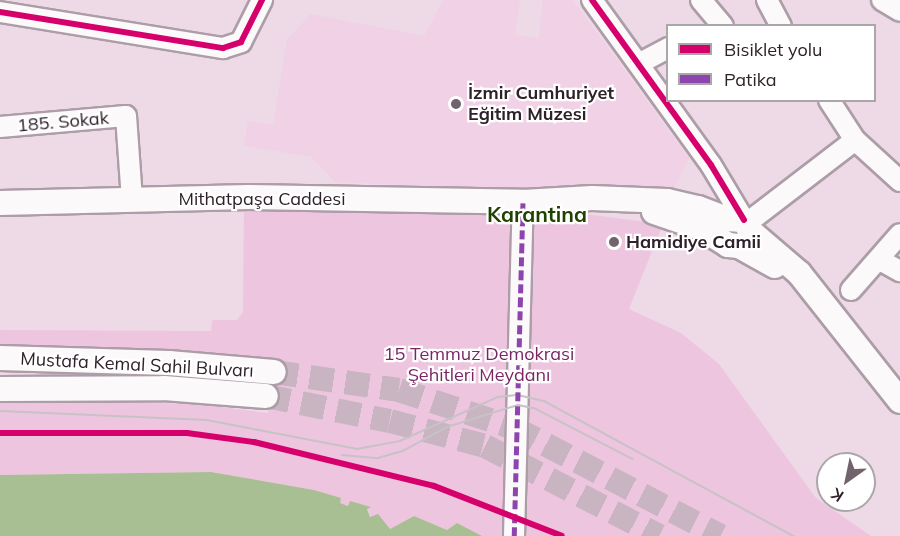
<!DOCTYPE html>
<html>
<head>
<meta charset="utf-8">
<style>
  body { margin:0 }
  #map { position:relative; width:900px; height:536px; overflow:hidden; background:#eedae7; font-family:Mulish,sans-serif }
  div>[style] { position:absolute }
  .built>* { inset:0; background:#f1d1e5 }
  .green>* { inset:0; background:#eec5df }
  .water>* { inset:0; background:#a7bf93 }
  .major-tunnel>* { height:24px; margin-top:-12px; transform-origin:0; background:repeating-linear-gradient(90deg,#c8b5c1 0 24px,transparent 0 36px) }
  .roads { filter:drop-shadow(2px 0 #ac9da7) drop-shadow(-2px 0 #ac9da7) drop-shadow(0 2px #ac9da7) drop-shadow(0 -2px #ac9da7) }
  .minor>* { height:20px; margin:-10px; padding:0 10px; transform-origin:10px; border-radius:10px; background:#fcf9fb }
  .major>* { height:24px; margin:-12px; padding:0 12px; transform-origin:12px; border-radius:12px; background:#fcf9fb }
  .tram>* { height:1.5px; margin:-0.75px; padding:0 0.75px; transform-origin:0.75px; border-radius:0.75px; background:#c7c2c5 }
  .quiet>* { height:4.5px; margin-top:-2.25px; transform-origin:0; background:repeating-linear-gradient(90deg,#8e44ad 0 9px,transparent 0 13.5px) }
  .cycleway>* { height:6px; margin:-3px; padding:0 3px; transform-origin:3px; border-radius:3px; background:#d6006c }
  .dots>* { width:16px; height:16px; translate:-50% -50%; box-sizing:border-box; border:3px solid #fff; border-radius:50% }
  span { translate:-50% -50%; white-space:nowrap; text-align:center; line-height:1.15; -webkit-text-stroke:4.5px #fff; paint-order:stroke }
  .poi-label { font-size:18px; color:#2e2129; font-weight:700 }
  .left { translate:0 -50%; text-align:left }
  .street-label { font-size:18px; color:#2e2129 }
  .park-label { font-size:18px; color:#7a2563 }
  .quarter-label { font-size:21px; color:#1f4200; font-weight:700 }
  .legend { position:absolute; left:666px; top:24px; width:210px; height:78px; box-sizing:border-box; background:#fff; border:2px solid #aba6a9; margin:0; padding:8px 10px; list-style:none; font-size:18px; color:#2e2129 }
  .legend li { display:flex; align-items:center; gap:12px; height:30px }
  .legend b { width:30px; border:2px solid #aba6a9 }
  .north { position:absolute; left:816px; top:452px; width:60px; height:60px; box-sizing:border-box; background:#fff; border:2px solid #aba6a9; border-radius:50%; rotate:213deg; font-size:16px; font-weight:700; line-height:24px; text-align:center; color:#2e2129 }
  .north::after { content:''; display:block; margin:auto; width:21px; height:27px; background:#71626c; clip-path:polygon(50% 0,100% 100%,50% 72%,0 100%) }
</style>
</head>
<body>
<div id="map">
  <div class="built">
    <div style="clip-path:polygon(443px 0,520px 0,515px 35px,539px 38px,543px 0,573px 0,689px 158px,674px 189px,497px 189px,335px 182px,311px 157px,244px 146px,248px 121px,273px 125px,287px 39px,311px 14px,424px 36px)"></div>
  </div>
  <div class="green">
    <div style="clip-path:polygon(244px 200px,538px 208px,663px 224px,629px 309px,681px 333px,719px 364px,816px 498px,871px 536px,482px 536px,457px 523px,447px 530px,414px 516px,390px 529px,371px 517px,367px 509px,370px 507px,350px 501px,349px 506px,339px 503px,341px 499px,314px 490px,211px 472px,0 475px,0 400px,199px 404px,268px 413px,277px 361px,0 350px,0 330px,211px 331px,212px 320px,237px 320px,243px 312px)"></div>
  </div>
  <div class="water">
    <div style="clip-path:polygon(211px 472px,314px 490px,341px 498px,340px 503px,348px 506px,350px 501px,371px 507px,367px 509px,370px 517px,378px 514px,390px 529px,414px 516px,447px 530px,457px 523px,482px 536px,0 536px,0 475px)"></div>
  </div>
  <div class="major-tunnel">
    <div style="left:274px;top:372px;width:126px;rotate:8.2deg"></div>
    <div style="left:399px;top:390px;width:121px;rotate:18.3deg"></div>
    <div style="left:514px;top:428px;width:233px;rotate:27.6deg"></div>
    <div style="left:266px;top:396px;width:126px;rotate:11.4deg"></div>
    <div style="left:390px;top:421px;width:98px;rotate:14.7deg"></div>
    <div style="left:485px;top:446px;width:196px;rotate:27.3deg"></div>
  </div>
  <div class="roads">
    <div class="minor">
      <div style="left:592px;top:0;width:203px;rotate:54.2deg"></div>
      <div style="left:711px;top:165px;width:64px;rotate:59deg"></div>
      <div style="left:701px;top:0;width:34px;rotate:50deg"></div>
      <div style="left:767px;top:0;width:30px;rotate:62deg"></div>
      <div style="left:882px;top:0;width:21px;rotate:31deg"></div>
      <div style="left:0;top:12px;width:226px;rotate:9.2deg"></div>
      <div style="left:223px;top:48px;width:19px;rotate:-18deg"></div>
      <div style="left:241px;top:42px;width:47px;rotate:-63.4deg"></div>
      <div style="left:640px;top:63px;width:32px;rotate:-28deg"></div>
      <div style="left:829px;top:100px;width:48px;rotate:57deg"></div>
      <div style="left:855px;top:140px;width:61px;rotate:42.3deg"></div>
      <div style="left:0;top:127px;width:126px;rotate:-5deg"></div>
      <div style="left:126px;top:116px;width:84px;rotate:85.9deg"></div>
      <div style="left:747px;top:223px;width:136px;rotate:-37.5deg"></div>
      <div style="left:880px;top:260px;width:23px;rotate:29deg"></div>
      <div style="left:851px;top:290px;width:74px;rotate:-48.8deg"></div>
      <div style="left:514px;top:536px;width:334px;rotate:-88.5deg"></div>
    </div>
    <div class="major">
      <div style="left:0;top:203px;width:249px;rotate:-1.4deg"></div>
      <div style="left:249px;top:197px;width:274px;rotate:1deg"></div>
      <div style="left:523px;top:202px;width:69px;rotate:-3.3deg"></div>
      <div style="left:592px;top:198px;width:75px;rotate:2.3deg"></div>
      <div style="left:667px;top:201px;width:32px;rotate:13deg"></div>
      <div style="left:698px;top:208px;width:30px;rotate:21deg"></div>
      <div style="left:726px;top:219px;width:18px;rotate:3deg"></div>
      <div style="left:744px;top:220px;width:13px;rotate:61deg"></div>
      <div style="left:750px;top:231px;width:65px;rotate:40.6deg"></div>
      <div style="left:799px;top:273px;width:163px;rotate:51.7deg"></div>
      <div style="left:654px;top:212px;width:50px;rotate:18.8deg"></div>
      <div style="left:701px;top:228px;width:32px;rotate:32deg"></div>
      <div style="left:728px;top:245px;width:11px;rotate:5deg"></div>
      <div style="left:739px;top:246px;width:41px;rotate:29.1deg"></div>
      <div style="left:0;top:358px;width:169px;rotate:1.7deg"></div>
      <div style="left:169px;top:363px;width:105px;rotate:4.9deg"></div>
      <div style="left:0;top:389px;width:164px;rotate:-0.3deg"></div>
      <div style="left:164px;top:388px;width:102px;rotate:4.5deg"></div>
    </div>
  </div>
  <div class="tram">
    <div style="left:0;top:411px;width:207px;rotate:2.5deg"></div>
    <div style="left:207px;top:420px;width:153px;rotate:10.9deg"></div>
    <div style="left:357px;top:449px;width:44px;rotate:-10.5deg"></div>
    <div style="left:400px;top:441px;width:107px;rotate:-24.2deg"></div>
    <div style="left:498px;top:397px;width:20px;rotate:-6deg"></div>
    <div style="left:518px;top:395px;width:27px;rotate:13deg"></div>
    <div style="left:544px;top:401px;width:284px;rotate:28.4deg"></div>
    <div style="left:342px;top:455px;width:36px;rotate:5deg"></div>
    <div style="left:378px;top:458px;width:26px;rotate:-16deg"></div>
    <div style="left:403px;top:451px;width:50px;rotate:-28.6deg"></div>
    <div style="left:447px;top:427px;width:74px;rotate:-17.2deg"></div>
    <div style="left:518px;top:405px;width:16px;rotate:11deg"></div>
    <div style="left:534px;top:408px;width:111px;rotate:27.3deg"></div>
  </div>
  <div class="quiet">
    <div style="left:514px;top:536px;width:334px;rotate:-88.5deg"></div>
  </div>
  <div class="cycleway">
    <div style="left:592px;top:0;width:203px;rotate:54.2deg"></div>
    <div style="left:711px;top:165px;width:64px;rotate:59deg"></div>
    <div style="left:0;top:12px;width:226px;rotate:9.2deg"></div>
    <div style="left:223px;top:48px;width:19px;rotate:-18deg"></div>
    <div style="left:241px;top:42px;width:47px;rotate:-63.4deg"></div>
    <div style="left:0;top:433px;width:187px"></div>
    <div style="left:187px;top:433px;width:68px;rotate:7.7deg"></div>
    <div style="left:254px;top:442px;width:185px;rotate:13.7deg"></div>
    <div style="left:434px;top:486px;width:137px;rotate:21.3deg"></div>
  </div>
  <div class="dots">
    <div style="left:456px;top:104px;background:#71626c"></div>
    <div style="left:614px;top:242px;background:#71626c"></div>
  </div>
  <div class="poi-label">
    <span class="left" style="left:468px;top:104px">İzmir Cumhuriyet<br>Eğitim Müzesi</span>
    <span class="left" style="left:626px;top:242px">Hamidiye Camii</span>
  </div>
  <div class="street-label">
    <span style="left:63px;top:122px;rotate:-5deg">185. Sokak</span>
    <span style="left:262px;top:199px">Mithatpaşa Caddesi</span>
    <span style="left:137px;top:365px;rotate:3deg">Mustafa Kemal Sahil Bulvarı</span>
  </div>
  <div class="park-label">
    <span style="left:479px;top:365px">15 Temmuz Demokrasi<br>Şehitleri Meydanı</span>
  </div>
  <div class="quarter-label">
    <span style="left:537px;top:214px">Karantina</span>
  </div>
  <ul class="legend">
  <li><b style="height:8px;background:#d6006c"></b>Bisiklet yolu</li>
  <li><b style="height:8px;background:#8e44ad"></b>Patika</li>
  </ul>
  <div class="north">K</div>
</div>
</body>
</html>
